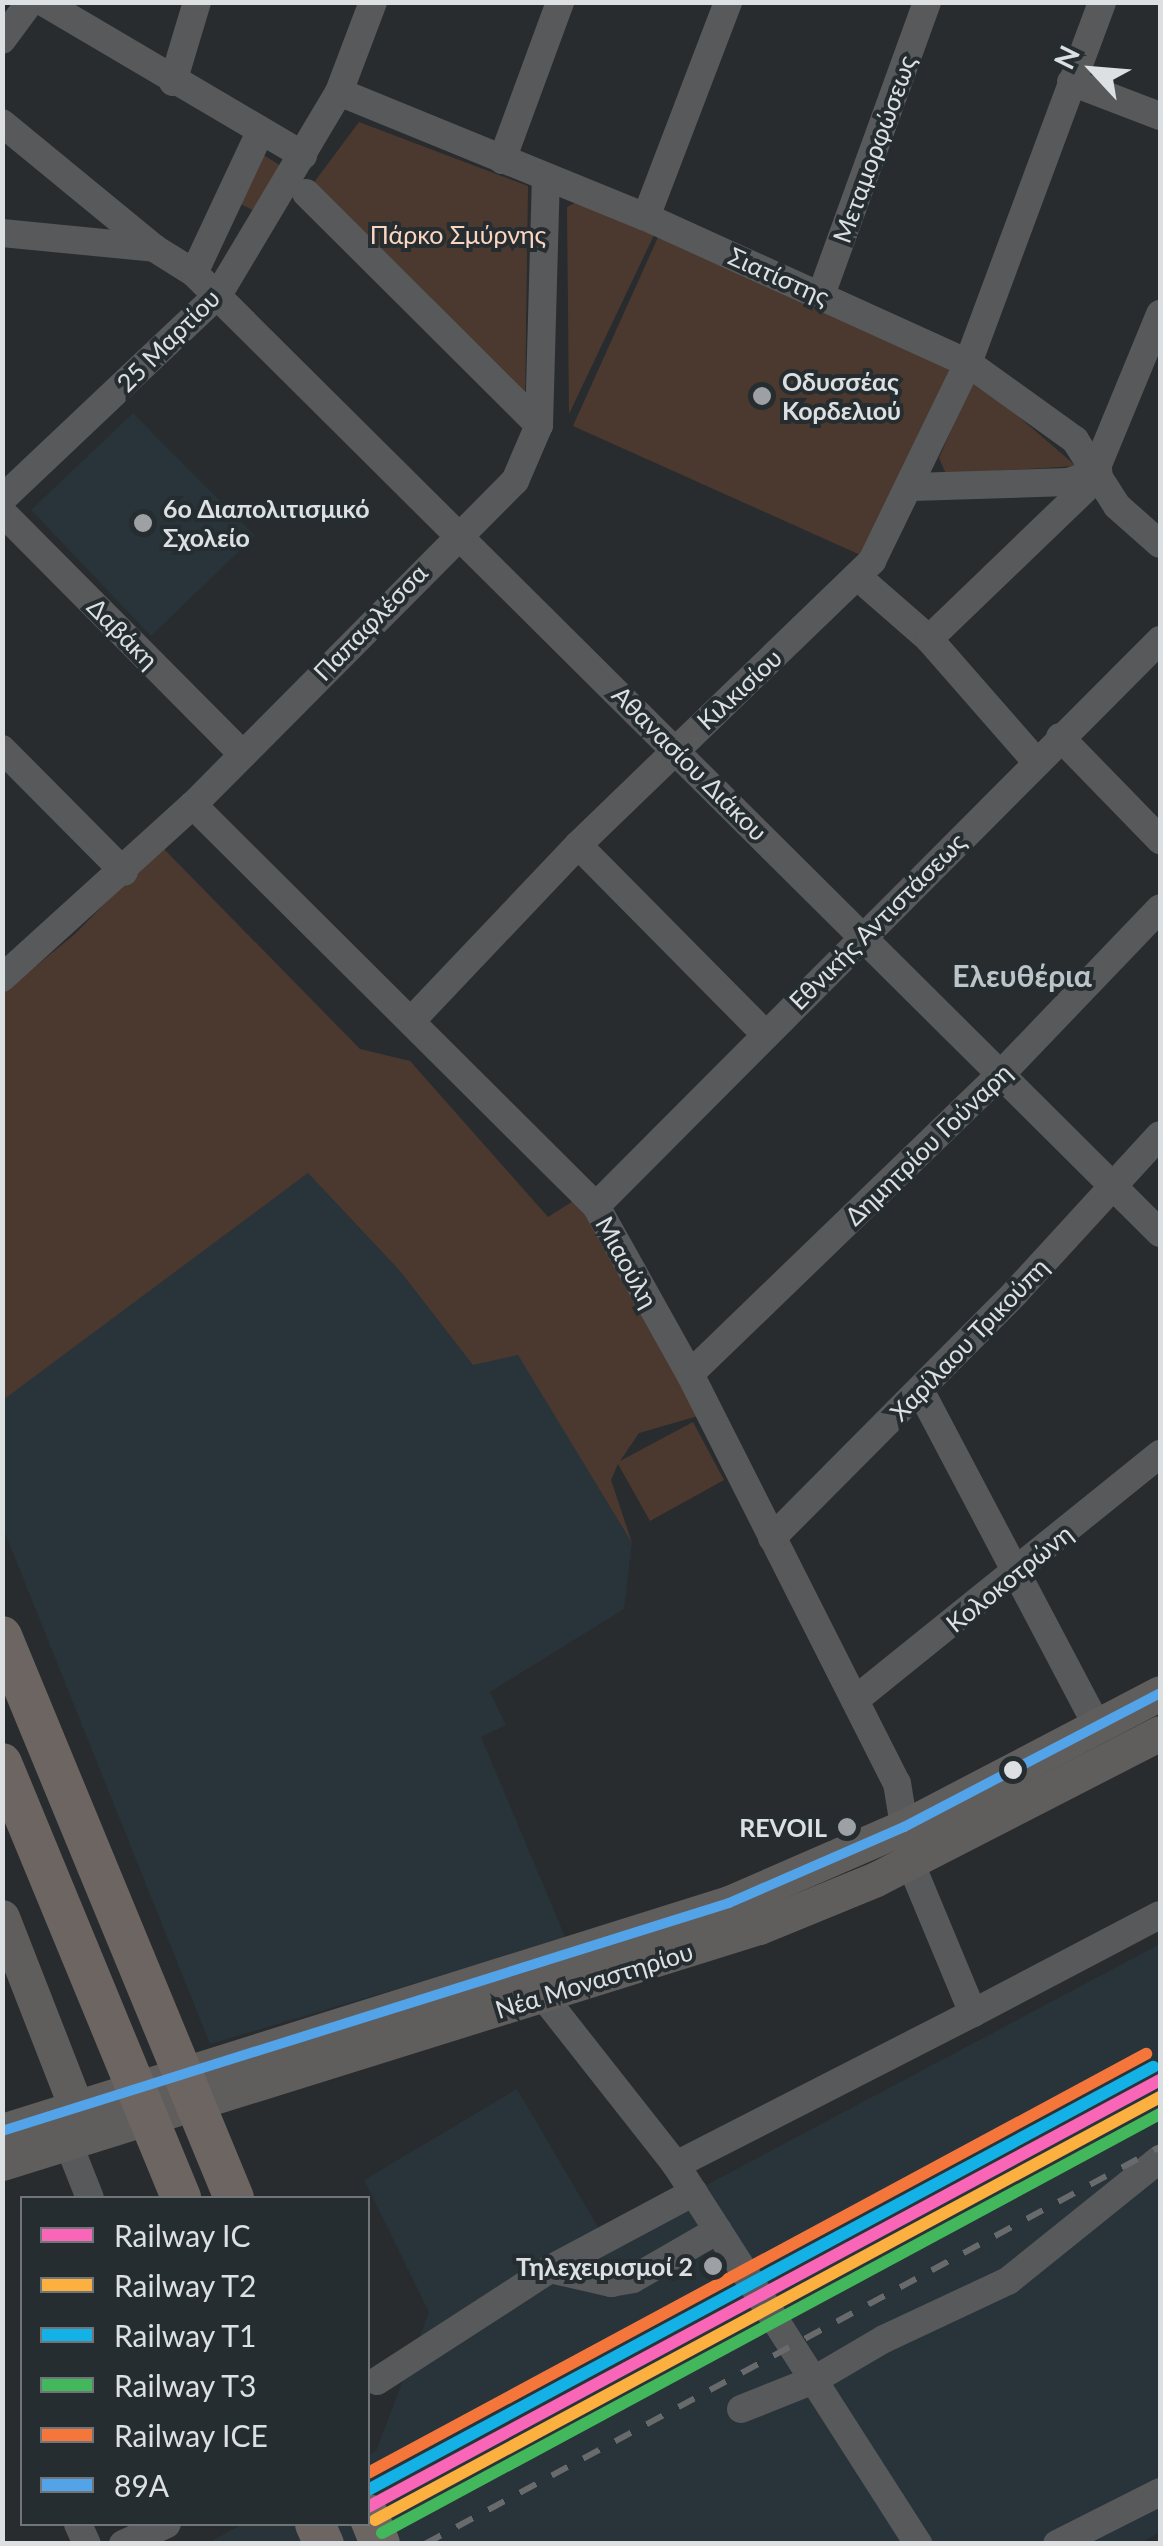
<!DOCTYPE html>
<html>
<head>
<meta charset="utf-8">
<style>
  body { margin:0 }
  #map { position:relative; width:1163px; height:2546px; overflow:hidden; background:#282c2e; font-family:Lato,sans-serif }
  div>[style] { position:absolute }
  .built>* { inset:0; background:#28343a }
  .green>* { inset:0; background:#4b392f }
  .minor>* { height:28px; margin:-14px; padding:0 14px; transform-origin:14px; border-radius:14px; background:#57595b }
  .major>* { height:35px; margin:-17.5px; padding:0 17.5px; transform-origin:17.5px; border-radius:17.5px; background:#605d5d }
  .highway>* { height:40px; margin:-20px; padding:0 20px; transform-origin:20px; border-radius:20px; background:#6c6562 }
  .rail>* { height:6px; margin-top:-3px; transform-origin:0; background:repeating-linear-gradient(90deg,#686a6c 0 18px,transparent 0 36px) }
  .bus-1>* { height:10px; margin:-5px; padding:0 5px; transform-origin:5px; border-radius:5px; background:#53a3e8 }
  .rail-1>* { height:12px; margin:-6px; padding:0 6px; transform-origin:6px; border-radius:6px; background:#fa66b7 }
  .rail-2>* { height:12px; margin:-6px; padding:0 6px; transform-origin:6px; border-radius:6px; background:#fbb040 }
  .rail-3>* { height:12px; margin:-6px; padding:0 6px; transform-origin:6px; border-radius:6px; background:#14b1e7 }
  .rail-4>* { height:12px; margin:-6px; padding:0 6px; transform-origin:6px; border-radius:6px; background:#43b75b }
  .rail-5>* { height:12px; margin:-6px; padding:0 6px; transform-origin:6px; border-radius:6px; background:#f5763a }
  .dots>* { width:28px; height:28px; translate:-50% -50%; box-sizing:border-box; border:5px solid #262d30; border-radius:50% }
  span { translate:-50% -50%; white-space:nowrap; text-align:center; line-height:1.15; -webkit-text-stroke:8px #262d30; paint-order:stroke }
  .street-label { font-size:25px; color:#dce0e3 }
  .park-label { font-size:25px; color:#fcd5c0 }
  .poi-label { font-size:25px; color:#dce0e3; font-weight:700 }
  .left { translate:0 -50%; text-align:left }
  .right { translate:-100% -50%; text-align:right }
  .quarter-label { font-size:30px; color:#bcc4c9; font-weight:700 }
  .frame { position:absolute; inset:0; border:5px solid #dce0e3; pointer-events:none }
  .legend { position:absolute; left:20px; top:2196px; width:350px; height:330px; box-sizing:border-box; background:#262d30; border:2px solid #6f7578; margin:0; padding:12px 18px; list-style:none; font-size:30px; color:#dce0e3 }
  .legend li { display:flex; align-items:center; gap:20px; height:50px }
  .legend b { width:50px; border:2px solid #6f7578 }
  .north { position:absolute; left:1043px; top:20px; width:100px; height:100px; -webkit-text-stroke:8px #262d30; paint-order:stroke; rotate:296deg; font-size:28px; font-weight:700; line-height:40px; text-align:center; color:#dce0e3 }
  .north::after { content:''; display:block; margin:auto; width:35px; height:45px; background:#dce0e3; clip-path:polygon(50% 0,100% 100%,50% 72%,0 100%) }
</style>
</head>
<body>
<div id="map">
  <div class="built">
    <div style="clip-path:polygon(133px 413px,255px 536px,151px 636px,31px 510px)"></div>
    <div style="clip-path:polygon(308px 1173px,400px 1271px,473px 1364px,518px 1354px,632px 1543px,624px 1609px,490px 1692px,506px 1725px,481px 1737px,566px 1939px,210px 2044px,3px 1528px,3px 1400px)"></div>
    <div style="clip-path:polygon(1160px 1944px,1160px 2532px,1139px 2544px,206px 2544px,243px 2524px,368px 2524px,368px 2456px,376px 2451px,429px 2312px,364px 2180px,517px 2089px,605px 2239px)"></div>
  </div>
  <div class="green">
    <div style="clip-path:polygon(359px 122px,528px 186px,525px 401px,312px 185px)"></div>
    <div style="clip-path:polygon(262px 154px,281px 166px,255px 211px,236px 202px)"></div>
    <div style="clip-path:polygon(577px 202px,654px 235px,569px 414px,567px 207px)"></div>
    <div style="clip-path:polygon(659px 235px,951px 366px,865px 557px,573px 426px)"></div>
    <div style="clip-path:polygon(974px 378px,1076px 466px,946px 474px,939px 458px)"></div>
    <div style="clip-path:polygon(161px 846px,360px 1049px,410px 1061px,548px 1217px,581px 1196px,698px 1416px,639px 1433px,620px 1461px,693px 1422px,724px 1480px,650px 1521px,618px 1464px,611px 1480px,632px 1543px,518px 1355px,473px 1365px,400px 1271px,308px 1173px,3px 1400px,3px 993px,75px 934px)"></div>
  </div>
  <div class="minor">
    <div style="left:43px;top:2px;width:302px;rotate:30.5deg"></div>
    <div style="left:2px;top:40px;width:47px;rotate:-53.6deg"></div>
    <div style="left:173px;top:82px;width:84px;rotate:-73.3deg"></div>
    <div style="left:1071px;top:82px;width:95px;rotate:20.9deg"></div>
    <div style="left:339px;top:92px;width:331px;rotate:22.2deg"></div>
    <div style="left:646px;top:217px;width:354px;rotate:24.4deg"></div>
    <div style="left:968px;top:363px;width:132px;rotate:35.7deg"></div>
    <div style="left:1075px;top:440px;width:78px;rotate:57.5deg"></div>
    <div style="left:1117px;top:506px;width:57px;rotate:41.5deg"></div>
    <div style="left:2px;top:123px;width:197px;rotate:39.4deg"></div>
    <div style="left:502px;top:160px;width:168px;rotate:-69.8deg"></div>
    <div style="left:306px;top:193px;width:329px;rotate:44.9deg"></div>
    <div style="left:646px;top:217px;width:230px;rotate:-69.1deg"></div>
    <div style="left:2px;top:233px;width:153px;rotate:5.6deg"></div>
    <div style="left:154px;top:248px;width:47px;rotate:32deg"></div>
    <div style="left:194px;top:273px;width:1362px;rotate:44.82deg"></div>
    <div style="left:194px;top:273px;width:156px;rotate:-64.9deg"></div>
    <div style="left:821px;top:295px;width:312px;rotate:-70.1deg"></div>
    <div style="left:912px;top:487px;width:156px;rotate:-1.8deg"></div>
    <div style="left:1068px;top:482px;width:32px;rotate:-18deg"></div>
    <div style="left:2px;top:499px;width:297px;rotate:-43.4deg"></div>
    <div style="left:218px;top:295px;width:236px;rotate:-59.2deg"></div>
    <div style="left:339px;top:92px;width:96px;rotate:-69.3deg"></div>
    <div style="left:2px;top:512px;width:342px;rotate:45.2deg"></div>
    <div style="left:858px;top:577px;width:94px;rotate:41.1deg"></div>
    <div style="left:929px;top:639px;width:161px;rotate:48.8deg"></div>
    <div style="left:929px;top:639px;width:223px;rotate:-43.9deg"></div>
    <div style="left:1090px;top:484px;width:184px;rotate:-67.6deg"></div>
    <div style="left:1060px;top:737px;width:144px;rotate:45.8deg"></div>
    <div style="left:2px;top:749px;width:173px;rotate:45.2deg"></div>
    <div style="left:193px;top:805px;width:569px;rotate:44.86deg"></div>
    <div style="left:596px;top:1206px;width:193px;rotate:60.8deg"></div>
    <div style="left:690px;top:1374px;width:458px;rotate:63.2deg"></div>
    <div style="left:897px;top:1783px;width:80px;rotate:80.7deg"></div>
    <div style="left:910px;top:1862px;width:164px;rotate:67.4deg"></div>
    <div style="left:973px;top:2013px;width:334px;rotate:152.9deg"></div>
    <div style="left:676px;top:2165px;width:450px;rotate:57.4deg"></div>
    <div style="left:578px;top:845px;width:266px;rotate:45.3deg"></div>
    <div style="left:2px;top:978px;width:258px;rotate:-42.2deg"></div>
    <div style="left:193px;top:805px;width:457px;rotate:-45.2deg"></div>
    <div style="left:515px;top:481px;width:61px;rotate:-66.8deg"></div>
    <div style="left:539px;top:425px;width:247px;rotate:-88.4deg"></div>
    <div style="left:413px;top:1019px;width:240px;rotate:-46.5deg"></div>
    <div style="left:578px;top:845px;width:409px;rotate:-44deg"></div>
    <div style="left:872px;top:561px;width:220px;rotate:-64.1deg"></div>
    <div style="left:968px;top:363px;width:385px;rotate:-69.6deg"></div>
    <div style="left:596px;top:1206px;width:799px;rotate:-45.1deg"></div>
    <div style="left:690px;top:1374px;width:434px;rotate:-44deg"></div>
    <div style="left:1002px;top:1073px;width:228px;rotate:-46.2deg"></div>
    <div style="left:920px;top:1390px;width:380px;rotate:62.2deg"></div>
    <div style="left:772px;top:1538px;width:345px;rotate:-45.2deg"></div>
    <div style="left:1015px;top:1293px;width:214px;rotate:-47.5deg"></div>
    <div style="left:855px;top:1700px;width:392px;rotate:-38.9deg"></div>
    <div style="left:543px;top:1996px;width:215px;rotate:51.8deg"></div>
    <div style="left:973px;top:2013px;width:211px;rotate:-27.7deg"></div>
    <div style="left:67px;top:2140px;width:62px;rotate:68.4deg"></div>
    <div style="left:550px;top:2269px;width:163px;rotate:-28.1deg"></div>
    <div style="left:377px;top:2381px;width:206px;rotate:-32.9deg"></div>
    <div style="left:550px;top:2269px;width:63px;rotate:12.9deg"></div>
    <div style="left:611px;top:2283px;width:22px;rotate:-10deg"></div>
    <div style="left:633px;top:2279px;width:98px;rotate:-30deg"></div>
    <div style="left:741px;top:2409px;width:79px;rotate:-21.7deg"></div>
    <div style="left:814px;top:2380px;width:81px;rotate:-30.4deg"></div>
    <div style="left:884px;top:2339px;width:137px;rotate:-25.1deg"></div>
    <div style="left:1008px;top:2281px;width:195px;rotate:-38.8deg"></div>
    <div style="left:78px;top:2524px;width:22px;rotate:66deg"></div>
    <div style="left:123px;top:2544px;width:48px;rotate:-24.4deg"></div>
    <div style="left:1057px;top:2544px;width:115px;rotate:-26.8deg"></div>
  </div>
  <div class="major">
    <div style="left:2px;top:1917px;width:201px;rotate:68.7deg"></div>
    <div style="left:2px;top:2131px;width:762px;rotate:-17.41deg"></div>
    <div style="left:729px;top:1903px;width:191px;rotate:-23.5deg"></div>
    <div style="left:904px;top:1827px;width:289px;rotate:-27.6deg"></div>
    <div style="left:2px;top:2163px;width:793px;rotate:-17.32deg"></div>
    <div style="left:759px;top:1927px;width:126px;rotate:-22.3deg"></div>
    <div style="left:876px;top:1879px;width:319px;rotate:-27.2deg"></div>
  </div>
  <div class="highway">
    <div style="left:2px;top:1636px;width:608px;rotate:67.57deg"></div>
    <div style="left:2px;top:1763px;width:470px;rotate:67.6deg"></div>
    <div style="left:368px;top:2514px;width:32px;rotate:68deg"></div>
    <div style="left:315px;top:2524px;width:22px;rotate:66deg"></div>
  </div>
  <div class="rail">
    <div style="left:425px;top:2544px;width:835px;rotate:-28.38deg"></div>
  </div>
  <div class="bus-1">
    <div style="left:2px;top:2131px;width:762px;rotate:-17.41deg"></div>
    <div style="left:729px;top:1903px;width:191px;rotate:-23.5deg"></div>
    <div style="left:904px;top:1827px;width:289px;rotate:-27.6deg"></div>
  </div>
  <div class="rail-1">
    <div style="left:368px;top:2507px;width:900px;rotate:-28.33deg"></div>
  </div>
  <div class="rail-2">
    <div style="left:375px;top:2520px;width:892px;rotate:-28.32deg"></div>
  </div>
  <div class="rail-3">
    <div style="left:368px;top:2490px;width:892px;rotate:-28.32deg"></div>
  </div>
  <div class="rail-4">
    <div style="left:382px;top:2533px;width:884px;rotate:-28.31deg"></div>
  </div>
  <div class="rail-5">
    <div style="left:368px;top:2473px;width:884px;rotate:-28.31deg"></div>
  </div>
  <div class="dots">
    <div style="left:762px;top:396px;background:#9da1a4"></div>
    <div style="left:143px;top:523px;background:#9da1a4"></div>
    <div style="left:1013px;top:1770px;background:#dce0e3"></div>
    <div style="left:847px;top:1827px;background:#9da1a4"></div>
    <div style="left:713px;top:2266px;background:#9da1a4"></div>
  </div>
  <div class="street-label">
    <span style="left:874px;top:149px;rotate:-70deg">Μεταμορφώσεως</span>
    <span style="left:779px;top:276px;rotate:24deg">Σιατίστης</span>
    <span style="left:168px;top:340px;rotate:-45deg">25 Μαρτίου</span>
    <span style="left:370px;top:622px;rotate:-46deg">Παπαφλέσσα</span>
    <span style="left:123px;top:633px;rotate:45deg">Δαβάκη</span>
    <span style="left:739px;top:689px;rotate:-43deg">Κιλκισίου</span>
    <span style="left:690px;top:763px;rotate:45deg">Αθανασίου Διάκου</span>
    <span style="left:877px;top:921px;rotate:-45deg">Εθνικής Αντιστάσεως</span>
    <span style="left:928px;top:1144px;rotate:-44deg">Δημητρίου Γούναρη</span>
    <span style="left:627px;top:1262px;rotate:61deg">Μιαούλη</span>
    <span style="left:969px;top:1339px;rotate:-46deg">Χαρίλαου Τρικούπη</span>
    <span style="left:1009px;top:1578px;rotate:-39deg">Κολοκοτρώνη</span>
    <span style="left:594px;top:1980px;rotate:-17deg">Νέα Μοναστηρίου</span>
  </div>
  <div class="park-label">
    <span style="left:458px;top:234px">Πάρκο Σμύρνης</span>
  </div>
  <div class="poi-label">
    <span class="left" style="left:782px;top:396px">Οδυσσέας<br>Κορδελιού</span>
    <span class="left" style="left:163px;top:523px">6ο Διαπολιτισμικό<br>Σχολείο</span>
    <span class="right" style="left:827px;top:1827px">REVOIL</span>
    <span class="right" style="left:693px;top:2266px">Τηλεχειρισμοί 2</span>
  </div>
  <div class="quarter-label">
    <span style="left:1022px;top:975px">Ελευθέρια</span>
  </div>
  <div class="frame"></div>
  <ul class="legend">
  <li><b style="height:12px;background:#fa66b7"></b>Railway IC</li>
  <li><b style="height:12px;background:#fbb040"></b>Railway T2</li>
  <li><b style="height:12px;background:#14b1e7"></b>Railway T1</li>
  <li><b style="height:12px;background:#43b75b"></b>Railway T3</li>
  <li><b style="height:12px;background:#f5763a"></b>Railway ICE</li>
  <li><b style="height:12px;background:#53a3e8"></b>89Α</li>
  </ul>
  <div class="north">N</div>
</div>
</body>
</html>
